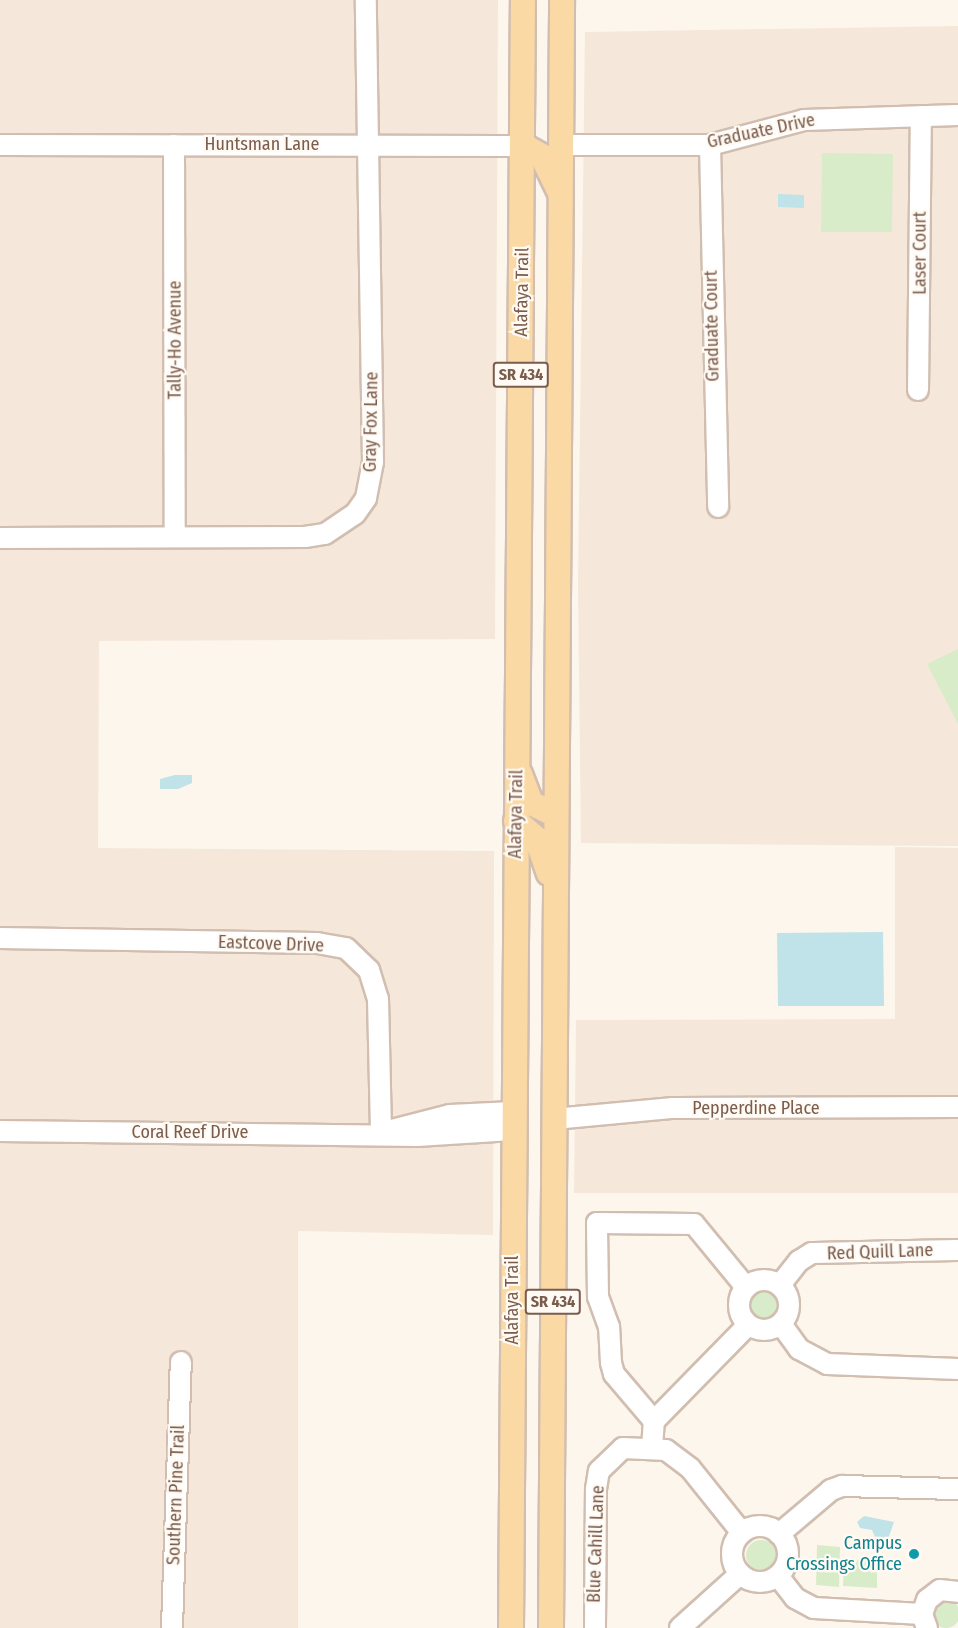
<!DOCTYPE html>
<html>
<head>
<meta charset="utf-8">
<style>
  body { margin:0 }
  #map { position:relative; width:958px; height:1628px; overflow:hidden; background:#fdf6ec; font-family:"Fira Sans Condensed",sans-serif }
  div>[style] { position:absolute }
  .residential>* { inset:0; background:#f5e8da }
  .green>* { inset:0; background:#d8ecc9 }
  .round { border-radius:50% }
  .water>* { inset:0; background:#bfe3e8 }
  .roads { filter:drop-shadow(2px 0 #d1beb0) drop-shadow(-2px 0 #d1beb0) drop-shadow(0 2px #d1beb0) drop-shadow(0 -2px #d1beb0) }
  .minor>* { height:20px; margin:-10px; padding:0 10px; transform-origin:10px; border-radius:10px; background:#fff }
  .minor>.ring { margin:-10px; padding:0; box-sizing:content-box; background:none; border:20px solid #fff; border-radius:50% }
  .major>* { height:24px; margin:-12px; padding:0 12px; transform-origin:12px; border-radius:12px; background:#fbd9a5 }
  .dots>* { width:16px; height:16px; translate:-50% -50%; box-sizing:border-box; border:3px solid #fffaf3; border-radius:50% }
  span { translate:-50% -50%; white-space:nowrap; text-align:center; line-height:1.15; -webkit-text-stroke:4.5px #fffaf3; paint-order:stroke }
  .shield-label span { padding:2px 4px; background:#fffaf3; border:2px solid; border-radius:4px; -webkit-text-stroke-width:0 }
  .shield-label { font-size:16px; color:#7a5c4d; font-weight:700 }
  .street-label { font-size:18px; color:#7a5c4d }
  .culture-label { font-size:18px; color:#0d838f }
  .right { translate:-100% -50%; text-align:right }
</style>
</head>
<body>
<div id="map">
  <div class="residential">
    <div style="clip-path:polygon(0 0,498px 0,495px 639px,99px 641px,98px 848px,494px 851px,493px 1235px,298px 1231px,298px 1628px,0 1628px)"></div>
    <div style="clip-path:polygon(958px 26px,958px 846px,581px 843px,578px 585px,585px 32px)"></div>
    <div style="clip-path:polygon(895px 847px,958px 848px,958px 1193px,574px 1193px,576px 1020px,895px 1019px)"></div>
  </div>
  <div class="green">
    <div style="clip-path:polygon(822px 153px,893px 154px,892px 232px,821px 232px)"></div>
    <div style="clip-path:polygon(958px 649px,958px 724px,927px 664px)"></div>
    <div class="round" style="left:750px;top:1290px;width:30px;height:30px"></div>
    <div class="round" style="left:746px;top:1540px;width:30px;height:30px"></div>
    <div style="clip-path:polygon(817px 1545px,840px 1547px,839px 1587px,816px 1585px)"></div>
    <div style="clip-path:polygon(844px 1559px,877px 1561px,877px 1588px,843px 1586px)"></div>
    <div class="round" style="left:932px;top:1600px;width:28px;height:28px"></div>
  </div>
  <div class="water">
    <div style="clip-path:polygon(778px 194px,804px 195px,804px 208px,778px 207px)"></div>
    <div style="clip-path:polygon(175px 775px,192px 775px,192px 783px,178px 789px,160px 789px,160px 779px)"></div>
    <div style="clip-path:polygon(883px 932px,884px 1006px,778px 1006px,777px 933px)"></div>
    <div style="clip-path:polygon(864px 1516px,894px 1522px,887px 1542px,878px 1544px,872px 1530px,860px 1528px,857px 1522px)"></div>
  </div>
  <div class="roads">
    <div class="minor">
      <div style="left:0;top:145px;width:524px;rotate:0.11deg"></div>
      <div style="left:174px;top:145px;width:391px;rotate:89.9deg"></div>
      <div style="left:563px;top:145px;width:147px"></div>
      <div style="left:710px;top:145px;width:97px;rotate:-14.9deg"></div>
      <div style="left:804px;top:120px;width:154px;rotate:-1.9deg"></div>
      <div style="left:710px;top:145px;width:362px;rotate:88.7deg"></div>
      <div style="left:918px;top:390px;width:274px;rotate:-89.4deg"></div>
      <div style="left:0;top:538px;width:305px;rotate:-0.2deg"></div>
      <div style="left:305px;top:537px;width:20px;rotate:-9deg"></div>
      <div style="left:325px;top:534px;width:36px;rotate:-34deg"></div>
      <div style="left:355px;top:514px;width:19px;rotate:-55deg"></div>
      <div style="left:366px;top:498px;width:37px;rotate:-79deg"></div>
      <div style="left:373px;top:462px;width:462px;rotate:-90.9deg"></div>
      <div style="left:0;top:938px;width:317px;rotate:0.9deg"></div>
      <div style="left:317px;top:943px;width:29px;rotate:10deg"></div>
      <div style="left:346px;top:948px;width:32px;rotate:44deg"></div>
      <div style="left:369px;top:970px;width:30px;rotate:73deg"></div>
      <div style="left:378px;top:999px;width:135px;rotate:88.7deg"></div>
      <div style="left:554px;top:1119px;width:120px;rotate:-5.3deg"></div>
      <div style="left:673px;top:1108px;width:285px;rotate:-0.2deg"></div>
      <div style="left:392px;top:1130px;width:60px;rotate:-14.5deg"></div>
      <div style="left:450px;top:1115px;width:63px;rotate:-2.7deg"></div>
      <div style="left:0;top:1131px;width:417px;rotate:0.7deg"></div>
      <div style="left:417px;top:1136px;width:96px;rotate:-3.6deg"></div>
      <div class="ring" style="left:739px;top:1280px;width:30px;height:30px"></div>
      <div style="left:780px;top:1285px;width:31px;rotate:-52deg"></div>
      <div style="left:799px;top:1261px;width:15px;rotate:-32deg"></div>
      <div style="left:812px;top:1253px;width:146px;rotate:-1.2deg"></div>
      <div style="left:781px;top:1324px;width:31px;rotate:54deg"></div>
      <div style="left:799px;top:1349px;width:32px;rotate:28deg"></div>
      <div style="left:827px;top:1364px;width:131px;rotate:2.2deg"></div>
      <div style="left:654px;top:1421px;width:134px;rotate:-45.6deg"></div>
      <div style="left:652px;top:1448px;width:27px;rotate:-86deg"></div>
      <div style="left:654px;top:1421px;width:62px;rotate:-130.4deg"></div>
      <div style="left:614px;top:1374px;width:11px;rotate:-105deg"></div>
      <div style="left:611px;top:1363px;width:36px;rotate:-93deg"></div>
      <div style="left:609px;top:1327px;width:32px;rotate:-110deg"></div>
      <div style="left:598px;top:1297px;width:74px;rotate:-90.8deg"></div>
      <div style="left:597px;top:1223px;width:97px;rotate:0.6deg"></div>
      <div style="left:694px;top:1224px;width:82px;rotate:50.5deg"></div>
      <div class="ring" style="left:732px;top:1526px;width:36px;height:36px"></div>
      <div style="left:779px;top:1534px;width:68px;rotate:-40.2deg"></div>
      <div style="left:831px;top:1490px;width:12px;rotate:-20deg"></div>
      <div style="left:842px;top:1486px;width:116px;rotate:1.5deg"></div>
      <div style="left:778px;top:1576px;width:28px;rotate:52deg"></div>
      <div style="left:795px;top:1598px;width:21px;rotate:28deg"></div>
      <div style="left:814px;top:1608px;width:108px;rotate:3.2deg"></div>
      <div style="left:172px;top:1628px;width:266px;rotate:-88.1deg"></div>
      <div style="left:595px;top:1628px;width:139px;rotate:-89.6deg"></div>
      <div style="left:596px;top:1489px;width:18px;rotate:-81deg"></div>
      <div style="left:599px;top:1471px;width:33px;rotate:-44deg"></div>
      <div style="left:623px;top:1448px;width:43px;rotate:2.7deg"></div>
      <div style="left:666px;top:1450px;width:30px;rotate:37deg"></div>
      <div style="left:690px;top:1468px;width:83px;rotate:51.3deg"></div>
      <div style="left:680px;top:1628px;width:81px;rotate:-42deg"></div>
      <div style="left:927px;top:1628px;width:15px;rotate:-110deg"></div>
      <div style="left:922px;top:1614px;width:15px;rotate:-70deg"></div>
      <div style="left:927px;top:1600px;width:16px;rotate:-38deg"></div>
      <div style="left:940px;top:1590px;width:18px;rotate:6deg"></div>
    </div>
    <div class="major">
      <div style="left:524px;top:146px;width:21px;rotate:29deg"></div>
      <div style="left:542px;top:156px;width:41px;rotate:64.1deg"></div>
      <div style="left:520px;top:774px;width:31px;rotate:69deg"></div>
      <div style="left:531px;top:803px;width:28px;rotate:26deg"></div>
      <div style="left:516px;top:821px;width:28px;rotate:41deg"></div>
      <div style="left:537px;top:839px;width:36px;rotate:71deg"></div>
      <div style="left:511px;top:1628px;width:1628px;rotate:-89.58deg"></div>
      <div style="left:551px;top:1628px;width:1628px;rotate:-89.61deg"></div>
    </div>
  </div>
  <div class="dots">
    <div style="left:914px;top:1554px;background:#0f9aa8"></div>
  </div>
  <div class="shield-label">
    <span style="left:521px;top:375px">SR 434</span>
    <span style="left:553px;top:1302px">SR 434</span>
  </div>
  <div class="street-label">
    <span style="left:761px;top:131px;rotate:-12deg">Graduate Drive</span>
    <span style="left:262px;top:144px">Huntsman Lane</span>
    <span style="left:920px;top:253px;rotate:-90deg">Laser Court</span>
    <span style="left:522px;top:292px;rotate:-89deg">Alafaya Trail</span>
    <span style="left:712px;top:326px;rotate:-91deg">Graduate Court</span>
    <span style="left:175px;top:340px;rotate:-90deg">Tally-Ho Avenue</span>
    <span style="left:371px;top:422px;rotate:-89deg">Gray Fox Lane</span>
    <span style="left:516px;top:814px;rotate:-89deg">Alafaya Trail</span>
    <span style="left:271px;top:944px;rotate:2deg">Eastcove Drive</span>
    <span style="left:756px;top:1108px">Pepperdine Place</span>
    <span style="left:190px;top:1132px">Coral Reef Drive</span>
    <span style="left:880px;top:1252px;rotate:-2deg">Red Quill Lane</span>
    <span style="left:512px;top:1300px;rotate:-90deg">Alafaya Trail</span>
    <span style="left:176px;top:1495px;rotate:-88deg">Southern Pine Trail</span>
    <span style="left:596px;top:1544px;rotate:-88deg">Blue Cahill Lane</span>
  </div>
  <div class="culture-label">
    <span class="right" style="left:902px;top:1554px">Campus<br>Crossings Office</span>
  </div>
</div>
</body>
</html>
